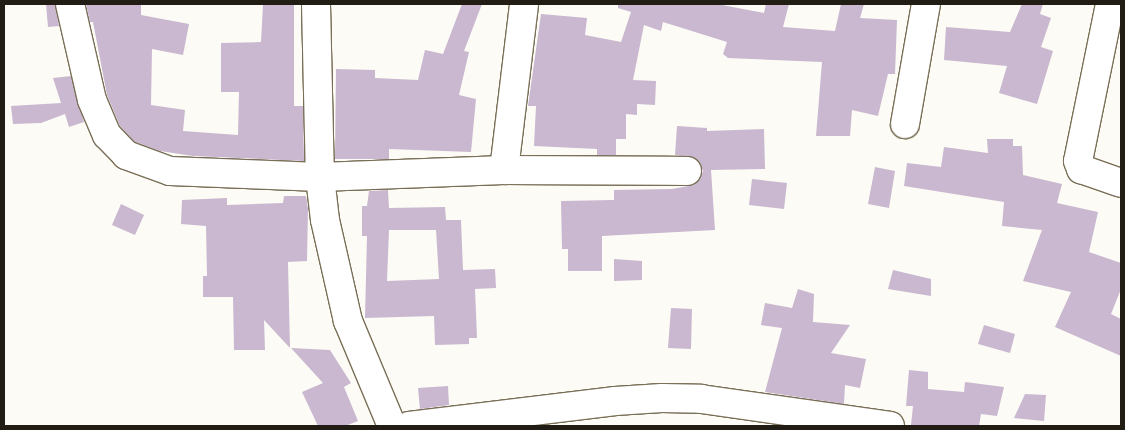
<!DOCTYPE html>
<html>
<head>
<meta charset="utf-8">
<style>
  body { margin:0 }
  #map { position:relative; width:1125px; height:430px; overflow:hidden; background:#fdfbf6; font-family:Jost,sans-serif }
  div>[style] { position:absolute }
  .building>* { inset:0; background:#c9b8cf }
  .roads { filter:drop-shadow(1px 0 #796f57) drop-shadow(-1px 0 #796f57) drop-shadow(0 1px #796f57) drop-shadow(0 -1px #796f57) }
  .minor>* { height:28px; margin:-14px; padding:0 14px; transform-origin:14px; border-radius:14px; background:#fff }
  span { translate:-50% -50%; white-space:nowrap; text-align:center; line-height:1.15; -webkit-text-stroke:4.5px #fff; paint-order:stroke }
  .frame { position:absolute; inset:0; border:5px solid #211d14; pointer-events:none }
</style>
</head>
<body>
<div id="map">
  <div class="building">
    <div style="clip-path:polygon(46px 4px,55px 4px,59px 26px,48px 27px)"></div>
    <div style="clip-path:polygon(86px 4px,141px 4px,141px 15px,189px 24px,183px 55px,152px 49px,151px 105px,185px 110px,183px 131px,238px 135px,239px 92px,221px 92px,221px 43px,261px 42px,263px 4px,294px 4px,294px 106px,303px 106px,304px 161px,193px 156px,160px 151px,135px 142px,120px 126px,107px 95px,93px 22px,90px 22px)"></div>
    <div style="clip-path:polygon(462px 4px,482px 4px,464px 51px,469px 52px,459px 95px,476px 99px,471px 152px,389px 149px,389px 159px,335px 159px,336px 69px,375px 70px,375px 78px,418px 80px,425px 50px,443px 54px)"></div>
    <div style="clip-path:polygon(618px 4px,717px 4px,764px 13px,766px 4px,789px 4px,783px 27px,835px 31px,841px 4px,864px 4px,860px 18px,897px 20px,895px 74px,888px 74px,878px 116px,852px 110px,850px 136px,816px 136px,822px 62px,728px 58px,723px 54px,727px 42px,663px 22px,661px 31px,644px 25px,633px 80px,656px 81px,655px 105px,637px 104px,637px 115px,626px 114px,626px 139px,616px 139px,616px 155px,597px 155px,597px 149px,534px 146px,536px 106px,528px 106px,541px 14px,587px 18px,585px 35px,621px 42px,631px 12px,618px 8px)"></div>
    <div style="clip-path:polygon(1022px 4px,1043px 4px,1040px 14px,1051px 18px,1041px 47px,1053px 51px,1037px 104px,999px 93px,1007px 66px,944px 60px,946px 27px,1010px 32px)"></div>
    <div style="clip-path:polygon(71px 76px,84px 122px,69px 127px,65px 114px,41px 123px,13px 124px,11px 106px,61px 103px,53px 78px)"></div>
    <div style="clip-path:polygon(677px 126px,707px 128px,707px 131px,764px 129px,765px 169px,711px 170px,715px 230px,602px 236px,602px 271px,568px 271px,568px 249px,562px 249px,561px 201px,614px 200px,614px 190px,672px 189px,694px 185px,700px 179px,703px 171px,695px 158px,675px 155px)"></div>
    <div style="clip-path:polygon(987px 139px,1013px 139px,1013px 146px,1022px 146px,1023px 175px,1062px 184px,1057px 203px,1098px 212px,1089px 252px,1121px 263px,1121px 289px,1111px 314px,1121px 319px,1121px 356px,1055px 327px,1071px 292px,1023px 281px,1042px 230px,1002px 226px,1004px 202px,904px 186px,907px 163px,941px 167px,944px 147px,988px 153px)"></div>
    <div style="clip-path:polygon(875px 167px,895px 171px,889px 208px,868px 204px)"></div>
    <div style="clip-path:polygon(752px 179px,787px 183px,784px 209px,749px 205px)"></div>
    <div style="clip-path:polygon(evenodd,388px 190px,389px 208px,445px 207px,446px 220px,461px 220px,463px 270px,495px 269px,496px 288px,475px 289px,477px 338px,469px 338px,469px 344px,435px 345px,434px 316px,365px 318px,367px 236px,362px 236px,362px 206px,367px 206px,369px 191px,388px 190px,389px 230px,436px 230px,439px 279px,387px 281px,389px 230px)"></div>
    <div style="clip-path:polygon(284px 196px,306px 196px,308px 209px,307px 261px,288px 262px,290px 348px,264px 320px,265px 350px,234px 350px,233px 297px,203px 297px,203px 276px,207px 276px,206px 226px,181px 224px,182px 200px,227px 198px,227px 205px,283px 203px)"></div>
    <div style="clip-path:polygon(121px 204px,144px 215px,135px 235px,112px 225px)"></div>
    <div style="clip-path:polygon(614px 259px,642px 261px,642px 280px,614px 281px)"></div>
    <div style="clip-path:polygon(893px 270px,931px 279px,931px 296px,888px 289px)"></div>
    <div style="clip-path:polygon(798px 289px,814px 294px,813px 322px,850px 325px,831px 353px,866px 359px,860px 388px,845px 385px,844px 404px,765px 392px,782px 328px,761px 325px,765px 303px,792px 308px)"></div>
    <div style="clip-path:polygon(671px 308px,692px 309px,691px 349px,668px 348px)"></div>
    <div style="clip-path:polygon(984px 325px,1015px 334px,1010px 353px,978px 344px)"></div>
    <div style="clip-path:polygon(291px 348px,330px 350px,351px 383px,344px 387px,358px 421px,345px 426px,318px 426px,302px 392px,323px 383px)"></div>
    <div style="clip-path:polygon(909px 370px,928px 372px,928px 389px,964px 392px,965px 382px,1004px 387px,997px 416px,981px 414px,979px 426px,911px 425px,913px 406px,906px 406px)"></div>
    <div style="clip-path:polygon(448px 386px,449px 405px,420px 409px,418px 388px)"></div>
    <div style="clip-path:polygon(1025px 394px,1046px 395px,1044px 421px,1014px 418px)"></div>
  </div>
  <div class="roads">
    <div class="minor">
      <div style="left:70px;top:4px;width:98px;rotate:77.1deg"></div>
      <div style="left:92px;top:100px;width:38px;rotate:67deg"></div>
      <div style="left:107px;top:135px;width:28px;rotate:46deg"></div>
      <div style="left:126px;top:155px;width:47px;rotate:20deg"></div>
      <div style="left:170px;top:171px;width:150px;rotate:2.3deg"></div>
      <div style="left:320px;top:177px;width:184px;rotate:-2.2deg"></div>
      <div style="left:504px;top:170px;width:183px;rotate:0.3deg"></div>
      <div style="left:316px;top:4px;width:173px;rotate:88.7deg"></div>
      <div style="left:320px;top:177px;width:43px;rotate:83.4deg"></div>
      <div style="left:325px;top:220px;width:104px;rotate:77.2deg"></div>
      <div style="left:348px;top:321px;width:114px;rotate:67.3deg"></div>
      <div style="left:1110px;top:4px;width:160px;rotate:101.5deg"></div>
      <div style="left:1078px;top:161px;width:9px;rotate:69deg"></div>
      <div style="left:1081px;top:169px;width:42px;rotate:19.3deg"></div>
      <div style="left:905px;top:124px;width:122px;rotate:-80.1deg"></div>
      <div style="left:504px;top:170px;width:167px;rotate:-83.1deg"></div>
      <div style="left:409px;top:426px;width:208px;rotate:-6.9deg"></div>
      <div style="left:615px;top:401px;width:47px;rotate:-3.7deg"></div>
      <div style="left:662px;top:398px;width:39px;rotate:1deg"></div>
      <div style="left:701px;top:399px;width:191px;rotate:8.1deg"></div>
    </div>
  </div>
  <div class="frame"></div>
</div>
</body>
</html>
